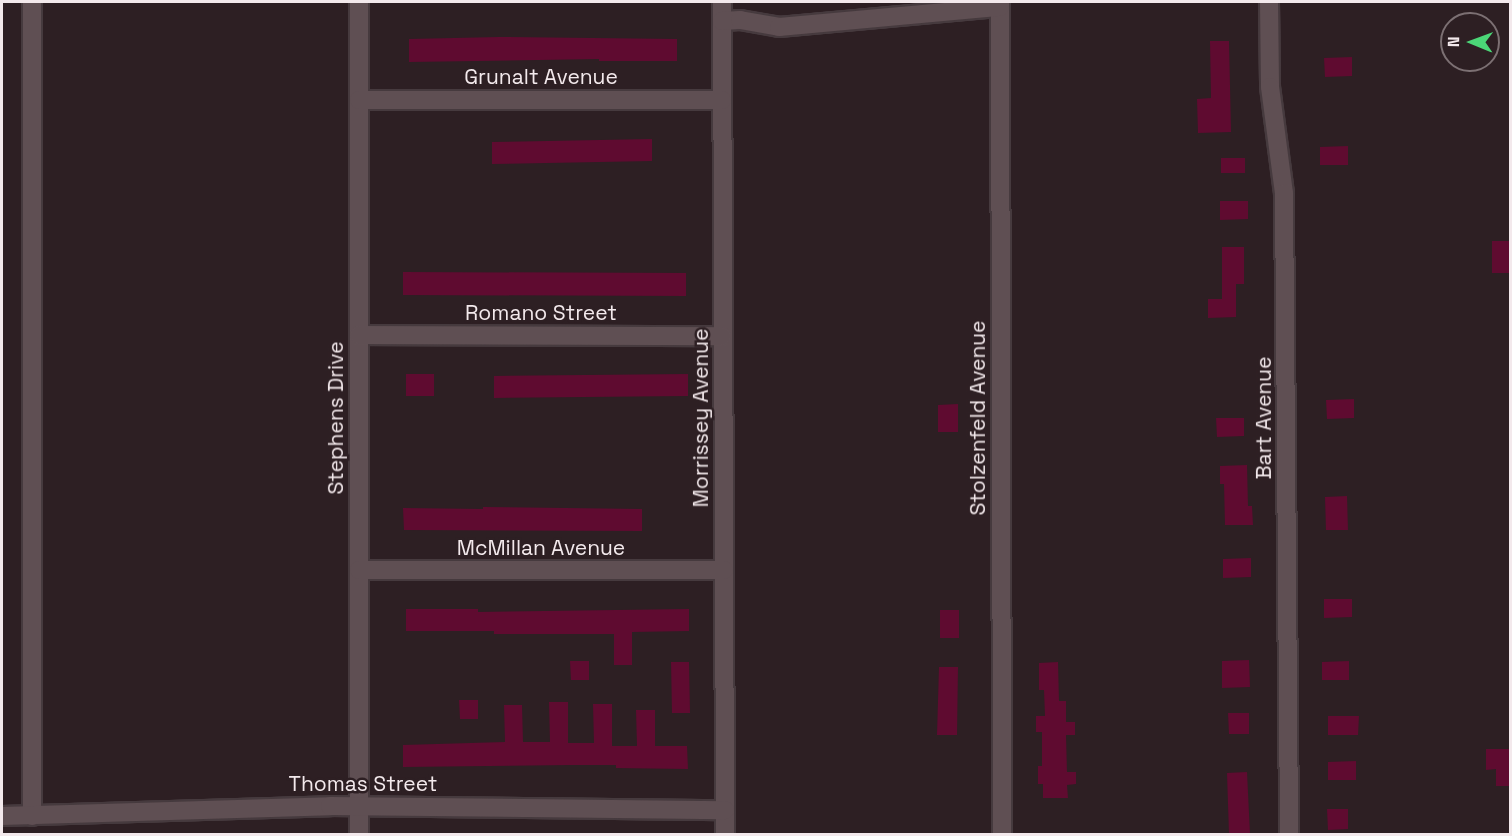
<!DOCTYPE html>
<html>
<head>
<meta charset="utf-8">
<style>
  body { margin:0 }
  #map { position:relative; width:1512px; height:836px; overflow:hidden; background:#2d1f23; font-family:"Space Grotesk",sans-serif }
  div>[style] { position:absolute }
  .building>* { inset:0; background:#5f0b30 }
  .roads { filter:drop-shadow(2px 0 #463a3e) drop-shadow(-2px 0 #463a3e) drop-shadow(0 2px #463a3e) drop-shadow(0 -2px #463a3e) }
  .minor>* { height:18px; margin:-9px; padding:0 9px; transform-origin:9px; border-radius:9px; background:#5f4f53 }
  span { translate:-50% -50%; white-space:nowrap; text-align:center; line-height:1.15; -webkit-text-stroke:5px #2d1f23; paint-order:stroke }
  .street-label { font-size:21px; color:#f3e9ec }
  .frame { position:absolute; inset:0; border:3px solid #f3e9ec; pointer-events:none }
  .north { position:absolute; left:1440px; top:12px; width:60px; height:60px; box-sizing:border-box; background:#2d1f23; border:2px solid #7c7073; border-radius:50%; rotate:271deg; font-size:16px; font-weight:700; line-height:24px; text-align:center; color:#f3e9ec }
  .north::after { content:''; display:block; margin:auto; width:21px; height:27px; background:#4bd677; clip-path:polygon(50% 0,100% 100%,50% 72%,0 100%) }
</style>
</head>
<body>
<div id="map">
  <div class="building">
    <div style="clip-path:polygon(499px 37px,677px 39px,677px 61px,599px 61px,599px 59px,409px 62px,409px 39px)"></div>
    <div style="clip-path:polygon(1210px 41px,1229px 41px,1231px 132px,1198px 133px,1197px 99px,1211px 98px)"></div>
    <div style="clip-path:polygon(1352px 57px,1352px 76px,1325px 77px,1324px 58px)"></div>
    <div style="clip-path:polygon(652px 139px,652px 161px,492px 164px,492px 142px)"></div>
    <div style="clip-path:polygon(1348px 146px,1348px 165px,1320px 165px,1320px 147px)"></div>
    <div style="clip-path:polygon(1221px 158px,1245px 158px,1245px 173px,1221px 173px)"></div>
    <div style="clip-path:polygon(1220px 201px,1248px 201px,1248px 219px,1220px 220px)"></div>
    <div style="clip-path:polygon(1492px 241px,1510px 241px,1510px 273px,1492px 273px)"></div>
    <div style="clip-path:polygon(1222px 247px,1244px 247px,1244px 284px,1236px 284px,1236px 317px,1208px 318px,1208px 299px,1222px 299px)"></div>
    <div style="clip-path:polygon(403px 272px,686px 273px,686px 296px,403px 295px)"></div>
    <div style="clip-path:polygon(406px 374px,434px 374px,434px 396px,406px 396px)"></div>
    <div style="clip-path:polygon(688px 374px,688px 396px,494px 398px,494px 376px)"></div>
    <div style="clip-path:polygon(1354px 399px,1354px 418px,1327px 419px,1326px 400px)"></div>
    <div style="clip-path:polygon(958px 404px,958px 432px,938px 432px,938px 405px)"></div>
    <div style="clip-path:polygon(1216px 418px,1244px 418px,1244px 436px,1217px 437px)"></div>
    <div style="clip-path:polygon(1247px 465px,1248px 506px,1252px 506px,1253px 525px,1225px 525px,1224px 484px,1220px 484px,1220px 466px)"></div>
    <div style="clip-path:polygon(1347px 496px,1348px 530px,1326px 530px,1325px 497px)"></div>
    <div style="clip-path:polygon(483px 507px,642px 509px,642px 531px,404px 530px,403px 508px,483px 509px)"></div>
    <div style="clip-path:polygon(1251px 558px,1251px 577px,1223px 578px,1223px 559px)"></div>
    <div style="clip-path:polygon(1324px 599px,1352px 599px,1352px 617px,1324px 618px)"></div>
    <div style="clip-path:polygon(406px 609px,478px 609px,478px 612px,689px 609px,689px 631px,632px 632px,632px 665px,614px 665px,614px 634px,494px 634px,494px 631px,406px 631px)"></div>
    <div style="clip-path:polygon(940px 610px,959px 610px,959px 638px,940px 638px)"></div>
    <div style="clip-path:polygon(1249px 660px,1250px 687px,1222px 688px,1222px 661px)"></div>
    <div style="clip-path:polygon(570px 661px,589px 661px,589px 680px,571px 680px)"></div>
    <div style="clip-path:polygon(1349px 661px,1349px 680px,1322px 680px,1322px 662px)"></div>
    <div style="clip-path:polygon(671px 662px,689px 662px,690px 713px,672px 713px)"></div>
    <div style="clip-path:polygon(1058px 662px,1059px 701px,1066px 701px,1066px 722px,1075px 722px,1075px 735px,1066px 735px,1067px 772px,1076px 772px,1076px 784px,1067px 785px,1068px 798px,1043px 798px,1043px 784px,1038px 784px,1038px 766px,1042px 766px,1042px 732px,1036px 732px,1036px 716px,1045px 716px,1044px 690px,1039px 690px,1039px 663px)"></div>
    <div style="clip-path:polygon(939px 667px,958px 667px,957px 735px,937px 735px)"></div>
    <div style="clip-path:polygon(459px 700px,478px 700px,478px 719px,460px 719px)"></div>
    <div style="clip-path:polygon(549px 702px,568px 702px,568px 743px,594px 743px,593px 704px,612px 704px,612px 746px,637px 746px,636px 710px,655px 710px,655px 746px,687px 746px,688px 769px,616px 768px,616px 765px,572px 765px,403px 767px,403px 745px,505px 742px,504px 705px,522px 705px,523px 742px,550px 742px)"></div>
    <div style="clip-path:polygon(1228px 713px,1249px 713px,1249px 734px,1229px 734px)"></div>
    <div style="clip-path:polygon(1328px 716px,1359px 716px,1358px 735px,1328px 735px)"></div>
    <div style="clip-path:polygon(1486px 749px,1510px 749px,1510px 786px,1496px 786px,1496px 769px,1486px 770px)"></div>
    <div style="clip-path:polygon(1356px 761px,1356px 780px,1328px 780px,1328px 762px)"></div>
    <div style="clip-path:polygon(1247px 772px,1250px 834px,1229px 834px,1227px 773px)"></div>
    <div style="clip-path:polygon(1327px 809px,1348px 809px,1348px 829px,1328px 830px)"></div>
  </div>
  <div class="roads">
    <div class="minor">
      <div style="left:32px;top:2px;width:814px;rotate:90deg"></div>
      <div style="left:359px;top:2px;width:832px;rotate:90deg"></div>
      <div style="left:722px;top:2px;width:832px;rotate:89.79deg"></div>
      <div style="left:1000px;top:2px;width:832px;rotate:89.86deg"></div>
      <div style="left:1269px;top:2px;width:85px;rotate:89.3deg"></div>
      <div style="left:1270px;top:87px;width:107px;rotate:82.5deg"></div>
      <div style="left:1284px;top:193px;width:641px;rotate:89.55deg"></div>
      <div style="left:722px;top:21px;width:18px;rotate:-3deg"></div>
      <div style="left:740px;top:20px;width:40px;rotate:10deg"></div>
      <div style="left:779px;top:27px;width:222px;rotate:-5.2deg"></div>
      <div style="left:359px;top:100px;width:363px"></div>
      <div style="left:359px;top:335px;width:363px;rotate:0.2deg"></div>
      <div style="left:359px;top:570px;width:365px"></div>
      <div style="left:2px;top:816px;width:328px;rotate:-1.7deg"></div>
      <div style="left:330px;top:806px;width:395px;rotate:0.6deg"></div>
    </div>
  </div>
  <div class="street-label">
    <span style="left:541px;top:77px">Grunalt Avenue</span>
    <span style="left:541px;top:313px">Romano Street</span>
    <span style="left:336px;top:418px;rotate:-90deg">Stephens Drive</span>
    <span style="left:701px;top:418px;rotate:-90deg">Morrissey Avenue</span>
    <span style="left:978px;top:418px;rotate:-90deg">Stolzenfeld Avenue</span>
    <span style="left:1264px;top:418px;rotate:-90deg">Bart Avenue</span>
    <span style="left:541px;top:548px">McMillan Avenue</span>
    <span style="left:363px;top:784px">Thomas Street</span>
  </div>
  <div class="frame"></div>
  <div class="north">N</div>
</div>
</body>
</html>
